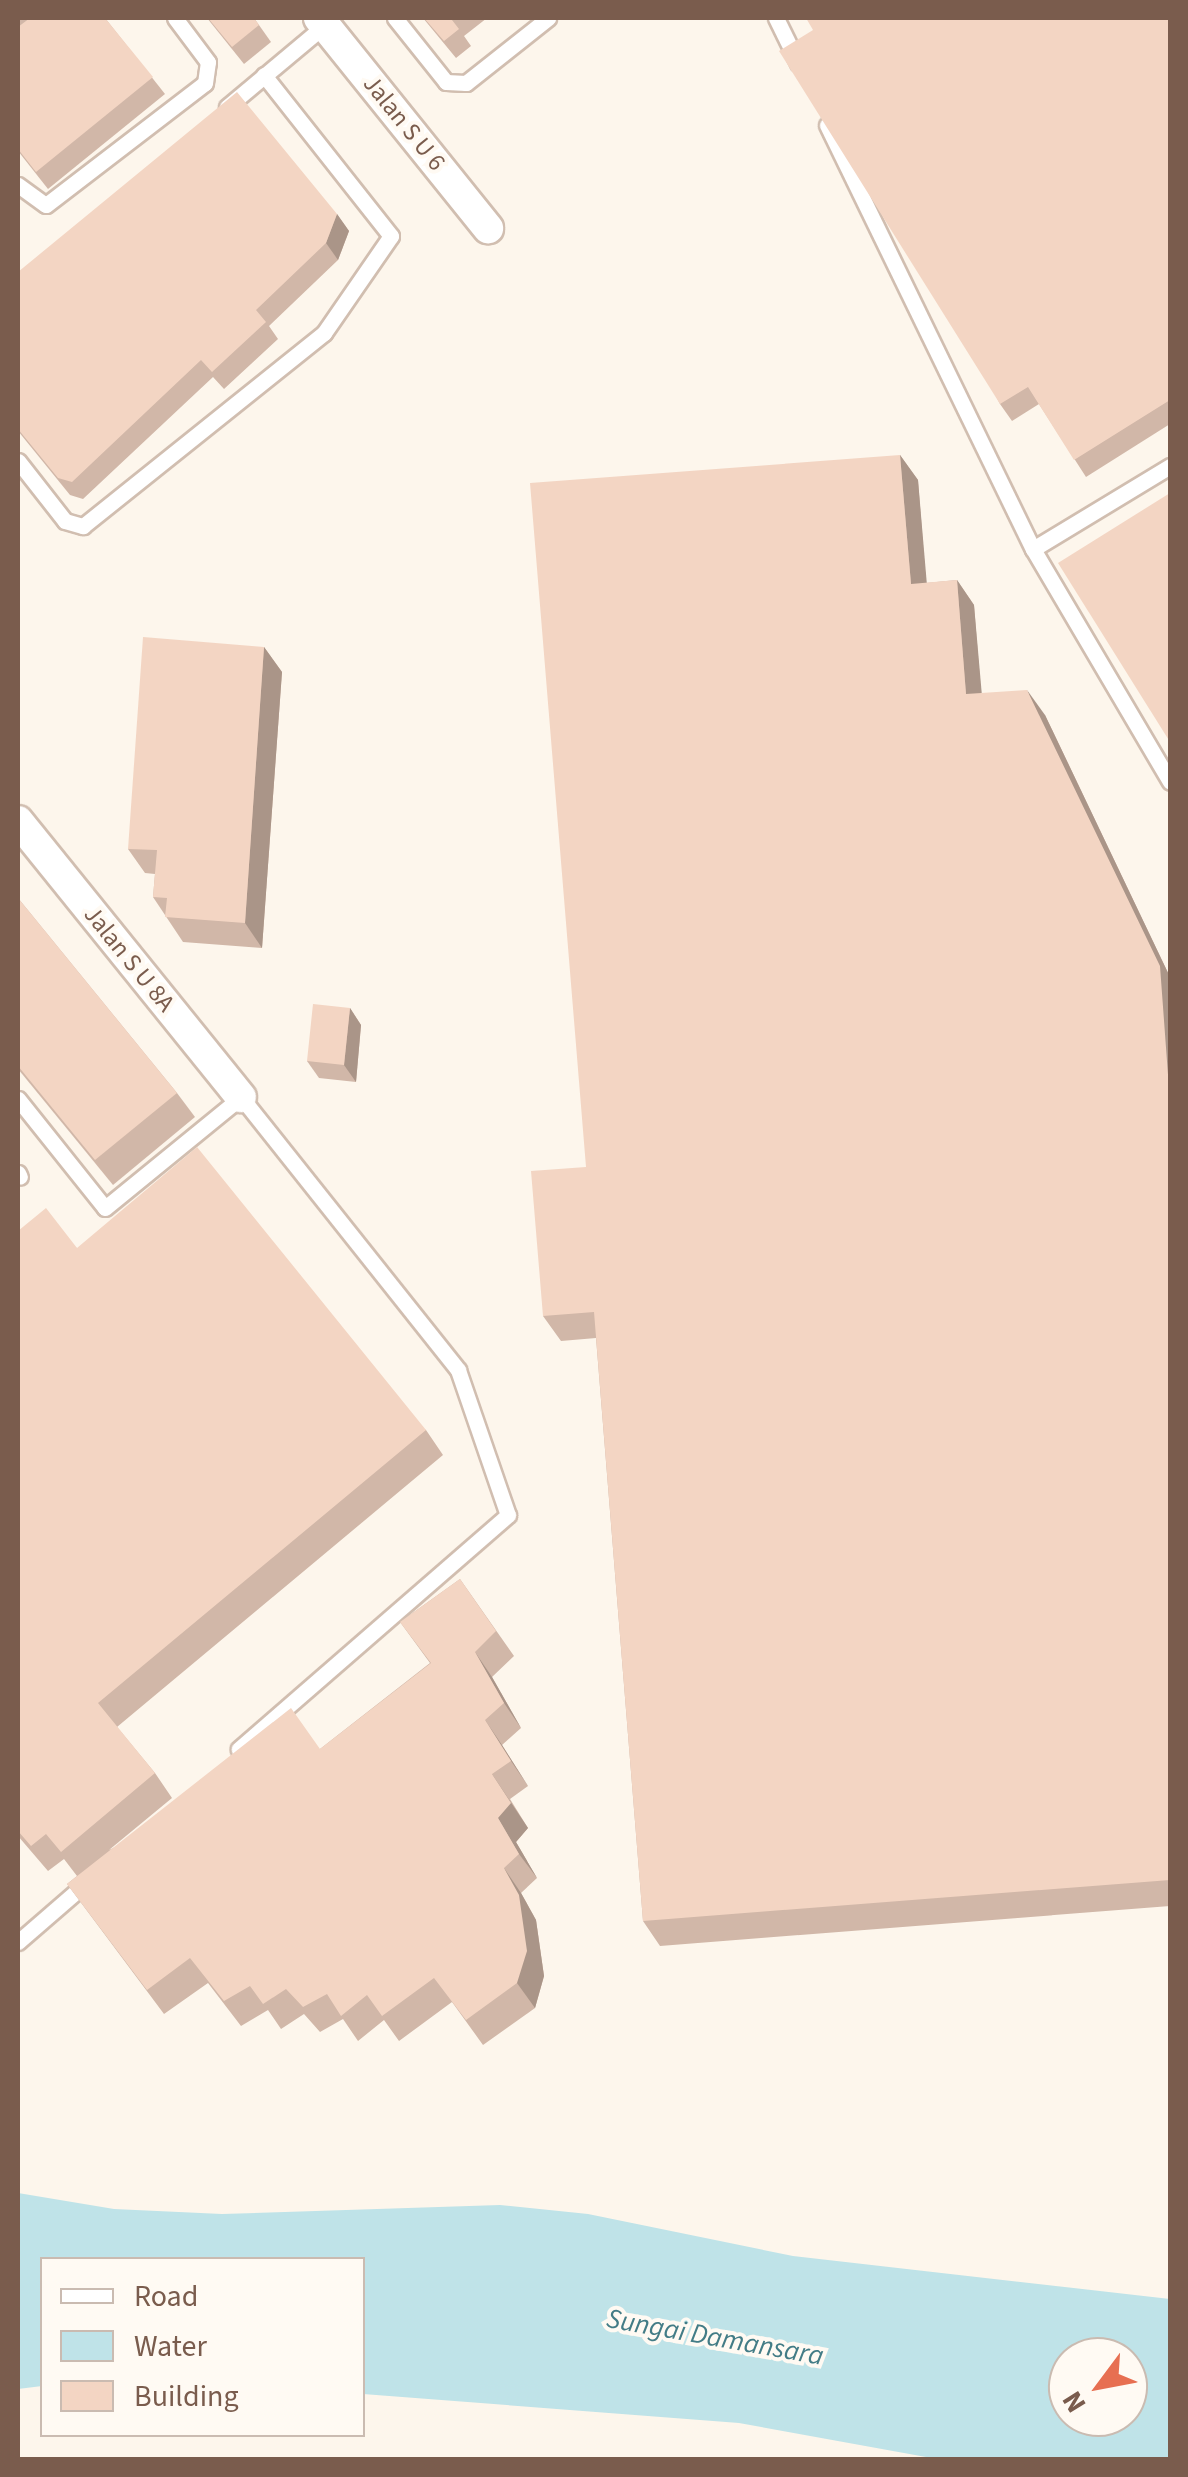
<!DOCTYPE html>
<html>
<head>
<meta charset="utf-8">
<style>
  body { margin:0 }
  #map { position:relative; width:1188px; height:2477px; overflow:hidden; background:#fdf6ec; font-family:"Source Sans 3",sans-serif }
  div>[style] { position:absolute }
  .water>* { inset:0; background:#bfe3e8 }
  .roads { filter:drop-shadow(2px 0 #d1beb0) drop-shadow(-2px 0 #d1beb0) drop-shadow(0 2px #d1beb0) drop-shadow(0 -2px #d1beb0) }
  .lane>* { height:15px; margin:-7.5px; padding:0 7.5px; transform-origin:7.5px; border-radius:7.5px; background:#fff }
  .street>* { height:30px; margin:-15px; padding:0 15px; transform-origin:15px; border-radius:15px; background:#fff }
  .wall>* { inset:0; background:#d1b7a8 }
  .shaded-wall>* { inset:0; background:#aa9588 }
  .building>* { inset:0; background:#f3d5c3 }
  span { translate:-50% -50%; white-space:nowrap; text-align:center; line-height:1.15; -webkit-text-stroke:8px #fffaf3; paint-order:stroke }
  .street-label { font-size:25px; color:#7a5c4d }
  .water-label { font-size:28px; color:#437c86; font-style:italic }
  .frame { position:absolute; inset:0; border:20px solid #7a5c4d; pointer-events:none }
  .legend { position:absolute; left:40px; top:2257px; width:325px; height:180px; box-sizing:border-box; background:#fffaf3; border:2px solid #cabbb1; margin:0; padding:12px 18px; list-style:none; font-size:30px; color:#7a5c4d }
  .legend li { display:flex; align-items:center; gap:20px; height:50px }
  .legend b { width:50px; border:2px solid #cabbb1 }
  .north { position:absolute; left:1048px; top:2337px; width:100px; height:100px; box-sizing:border-box; background:#fffaf3; border:2px solid #cabbb1; border-radius:50%; rotate:238deg; font-size:28px; font-weight:700; line-height:40px; text-align:center; color:#7a5c4d }
  .north::after { content:''; display:block; margin:auto; width:35px; height:45px; background:#e76f51; clip-path:polygon(50% 0,100% 100%,50% 72%,0 100%) }
</style>
</head>
<body>
<div id="map">
  <div class="water">
    <div style="clip-path:polygon(evenodd,18px 2193px,114px 2209px,222px 2214px,500px 2205px,588px 2214px,793px 2256px,1170px 2299px,1170px 2459px,937px 2459px,739px 2423px,363px 2394px,362px 2260px,42px 2260px,42px 2386px,18px 2389px,18px 2193px,1068px 2357px,1128px 2357px,1128px 2417px,1068px 2417px,1068px 2357px)"></div>
  </div>
  <div class="roads">
    <div class="lane">
      <div style="left:395px;top:18px;width:82px;rotate:51.4deg"></div>
      <div style="left:446px;top:82px;width:20px;rotate:3deg"></div>
      <div style="left:466px;top:83px;width:105px;rotate:-38.4deg"></div>
      <div style="left:776px;top:18px;width:50px;rotate:63.9deg"></div>
      <div style="left:227px;top:107px;width:128px;rotate:-39.9deg"></div>
      <div style="left:827px;top:125px;width:471px;rotate:64.1deg"></div>
      <div style="left:1033px;top:549px;width:270px;rotate:59.5deg"></div>
      <div style="left:18px;top:185px;width:34px;rotate:36deg"></div>
      <div style="left:46px;top:205px;width:200px;rotate:-37.5deg"></div>
      <div style="left:205px;top:83px;width:21px;rotate:-82deg"></div>
      <div style="left:208px;top:62px;width:55px;rotate:-126.9deg"></div>
      <div style="left:18px;top:461px;width:76px;rotate:51.9deg"></div>
      <div style="left:65px;top:521px;width:19px;rotate:16deg"></div>
      <div style="left:83px;top:526px;width:309px;rotate:-38.7deg"></div>
      <div style="left:324px;top:333px;width:118px;rotate:-55.4deg"></div>
      <div style="left:391px;top:236px;width:205px;rotate:-128.3deg"></div>
      <div style="left:1033px;top:549px;width:160px;rotate:-31.2deg"></div>
      <div style="left:18px;top:1099px;width:139px;rotate:51.4deg"></div>
      <div style="left:105px;top:1208px;width:176px;rotate:-39.2deg"></div>
      <div style="left:241px;top:1097px;width:349px;rotate:51.5deg"></div>
      <div style="left:458px;top:1370px;width:153px;rotate:71deg"></div>
      <div style="left:508px;top:1515px;width:357px;rotate:139deg"></div>
      <div style="left:18px;top:1173px;width:4px;rotate:63deg"></div>
      <div style="left:18px;top:1942px;width:90px;rotate:-40.9deg"></div>
    </div>
    <div class="street">
      <div style="left:319px;top:18px;width:270px;rotate:51.2deg"></div>
      <div style="left:18px;top:821px;width:355px;rotate:51.1deg"></div>
    </div>
  </div>
  <div class="wall">
    <div style="clip-path:polygon(18px 18px,105px 18px,165px 94px,48px 189px,18px 151px)"></div>
    <div style="clip-path:polygon(207px 18px,254px 18px,271px 42px,244px 64px)"></div>
    <div style="clip-path:polygon(423px 18px,487px 18px,464px 36px,471px 46px,456px 58px)"></div>
    <div style="clip-path:polygon(1170px 18px,1170px 424px,1086px 477px,1039px 404px,1012px 421px,1000px 404px,813px 30px)"></div>
    <div style="clip-path:polygon(337px 214px,349px 231px,338px 260px,269px 326px,278px 339px,224px 389px,213px 377px,83px 499px,70px 495px,18px 431px,18px 272px)"></div>
    <div style="clip-path:polygon(900px 455px,918px 480px,926px 583px,957px 580px,974px 605px,981px 693px,1045px 715px,1170px 977px,1170px 1906px,660px 1946px,643px 1921px,596px 1338px,561px 1341px,543px 1316px,586px 1167px)"></div>
    <div style="clip-path:polygon(264px 647px,282px 672px,262px 948px,183px 942px,153px 897px,155px 874px,145px 873px,128px 849px)"></div>
    <div style="clip-path:polygon(18px 898px,177px 1093px,195px 1117px,113px 1185px,18px 1069px)"></div>
    <div style="clip-path:polygon(350px 1008px,361px 1025px,356px 1082px,319px 1078px,307px 1061px)"></div>
    <div style="clip-path:polygon(18px 1231px,77px 1248px,426px 1430px,443px 1455px,117px 1727px,155px 1773px,172px 1798px,109px 1850px,320px 1749px,430px 1663px,400px 1622px,460px 1579px,514px 1656px,492px 1677px,521px 1728px,502px 1745px,528px 1786px,510px 1799px,528px 1828px,516px 1842px,537px 1878px,521px 1893px,536px 1920px,544px 1976px,535px 2008px,483px 2045px,452px 2002px,399px 2041px,384px 2020px,358px 2041px,343px 2019px,320px 2032px,304px 2014px,281px 2029px,268px 2010px,241px 2026px,208px 1983px,164px 2014px,67px 1884px,77px 1876px,64px 1859px,48px 1871px,18px 1836px)"></div>
  </div>
  <div class="shaded-wall">
    <div style="clip-path:polygon(337px 214px,349px 231px,338px 260px,326px 243px)"></div>
    <div style="clip-path:polygon(900px 455px,918px 480px,929px 609px,911px 584px)"></div>
    <div style="clip-path:polygon(957px 580px,974px 605px,984px 719px,966px 694px)"></div>
    <div style="clip-path:polygon(264px 647px,282px 672px,262px 948px,245px 923px)"></div>
    <div style="clip-path:polygon(1027px 690px,1045px 715px,1170px 977px,1170px 1102px)"></div>
    <div style="clip-path:polygon(350px 1008px,361px 1025px,356px 1082px,344px 1065px)"></div>
    <div style="clip-path:polygon(475px 1652px,492px 1677px,521px 1728px,504px 1703px)"></div>
    <div style="clip-path:polygon(485px 1720px,502px 1745px,528px 1786px,511px 1761px)"></div>
    <div style="clip-path:polygon(492px 1774px,528px 1828px,516px 1842px,537px 1878px,519px 1854px,498px 1818px)"></div>
    <div style="clip-path:polygon(504px 1868px,521px 1893px,536px 1920px,544px 1976px,535px 2008px,517px 1983px)"></div>
  </div>
  <div class="building">
    <div style="clip-path:polygon(30px 18px,105px 18px,153px 77px,36px 172px,18px 149px,18px 27px)"></div>
    <div style="clip-path:polygon(208px 18px,254px 18px,259px 25px,232px 47px)"></div>
    <div style="clip-path:polygon(424px 18px,454px 18px,452px 20px,459px 29px,444px 41px)"></div>
    <div style="clip-path:polygon(806px 18px,1170px 18px,1170px 400px,1074px 460px,1028px 387px,1000px 404px,779px 51px,813px 30px)"></div>
    <div style="clip-path:polygon(237px 92px,337px 214px,326px 243px,256px 310px,266px 322px,212px 372px,201px 360px,72px 482px,58px 478px,18px 429px,18px 272px)"></div>
    <div style="clip-path:polygon(900px 455px,911px 584px,957px 580px,966px 694px,1027px 690px,1160px 966px,1170px 1102px,1170px 1880px,643px 1921px,594px 1312px,543px 1316px,531px 1171px,586px 1167px,530px 483px)"></div>
    <div style="clip-path:polygon(1170px 493px,1170px 742px,1058px 563px)"></div>
    <div style="clip-path:polygon(143px 637px,264px 647px,245px 923px,165px 917px,167px 898px,153px 897px,157px 850px,128px 849px)"></div>
    <div style="clip-path:polygon(18px 898px,177px 1093px,95px 1160px,18px 1066px)"></div>
    <div style="clip-path:polygon(313px 1004px,350px 1008px,344px 1065px,307px 1061px)"></div>
    <div style="clip-path:polygon(197px 1147px,426px 1430px,98px 1703px,155px 1773px,61px 1852px,46px 1834px,31px 1846px,18px 1831px,18px 1231px,46px 1208px,77px 1248px)"></div>
    <div style="clip-path:polygon(460px 1579px,496px 1631px,475px 1652px,504px 1703px,485px 1720px,511px 1761px,492px 1774px,511px 1803px,498px 1818px,519px 1854px,504px 1868px,519px 1895px,527px 1951px,517px 1983px,466px 2020px,434px 1978px,382px 2016px,367px 1995px,341px 2016px,327px 1994px,303px 2007px,286px 1989px,263px 2004px,250px 1986px,224px 2001px,190px 1958px,147px 1990px,67px 1884px,291px 1708px,320px 1749px,431px 1663px,400px 1622px)"></div>
  </div>
  <div class="street-label">
    <span style="left:404px;top:123px;rotate:51deg">Jalan S U 6</span>
    <span style="left:129px;top:959px;rotate:51deg">Jalan S U 8A</span>
  </div>
  <div class="water-label">
    <span style="left:715px;top:2337px;rotate:10deg">Sungai Damansara</span>
  </div>
  <div class="frame"></div>
  <ul class="legend">
  <li><b style="height:12px;background:#fff"></b>Road</li>
  <li><b style="height:28px;background:#bfe3e8"></b>Water</li>
  <li><b style="height:28px;background:#f3d5c3"></b>Building</li>
  </ul>
  <div class="north">N</div>
</div>
</body>
</html>
